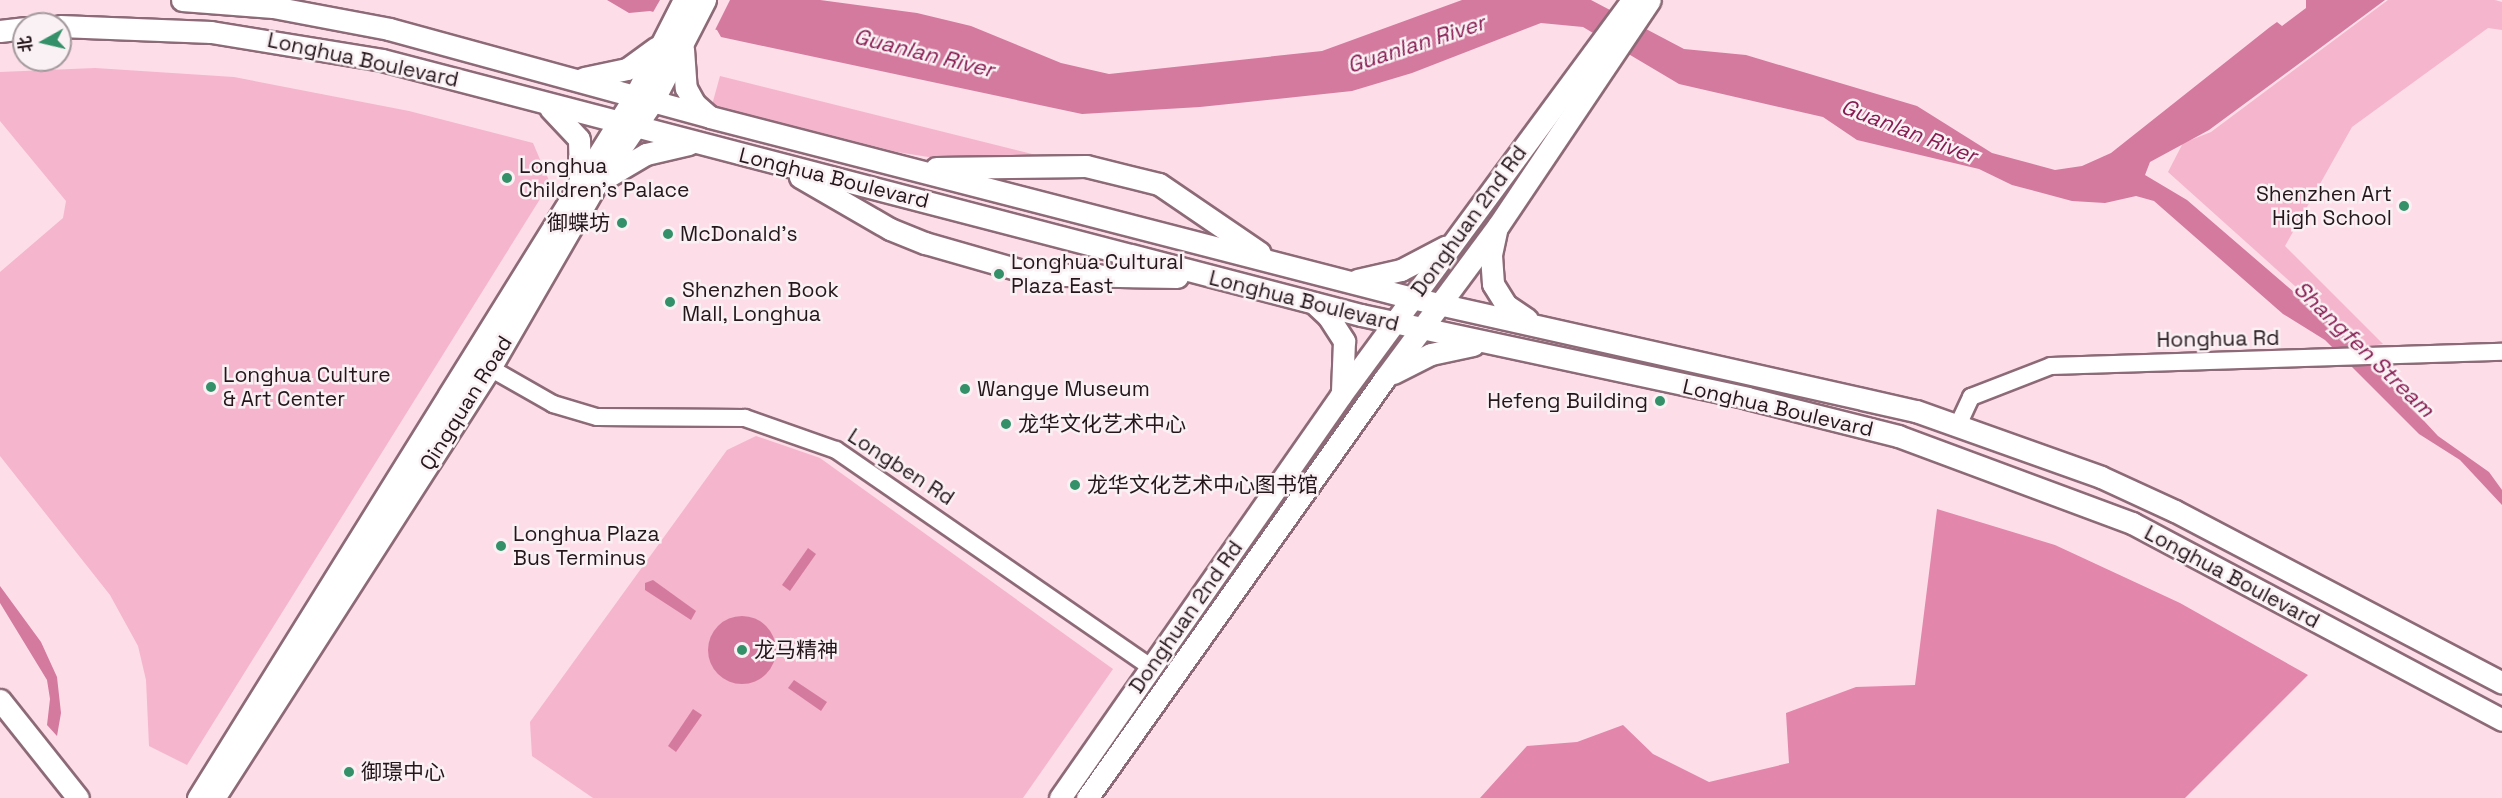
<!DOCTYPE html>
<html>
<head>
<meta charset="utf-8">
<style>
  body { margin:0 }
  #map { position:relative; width:2502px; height:798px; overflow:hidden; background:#fddde8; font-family:"Space Grotesk","Noto Sans SC",sans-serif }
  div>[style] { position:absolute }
  .green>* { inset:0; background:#f5b5cd }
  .forest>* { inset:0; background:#e286ab }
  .water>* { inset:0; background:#d47a9e }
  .round { border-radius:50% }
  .pier>* { inset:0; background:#fddde8 }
  .roads { filter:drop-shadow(2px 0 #8d6a77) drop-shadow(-2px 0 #8d6a77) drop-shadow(0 2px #8d6a77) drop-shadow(0 -2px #8d6a77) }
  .minor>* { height:16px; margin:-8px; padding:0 8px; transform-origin:8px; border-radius:8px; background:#fff }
  .major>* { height:21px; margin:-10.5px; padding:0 10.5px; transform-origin:10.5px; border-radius:10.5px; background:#fff }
  .dots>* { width:16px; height:16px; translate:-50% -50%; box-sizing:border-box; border:3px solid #faf1f4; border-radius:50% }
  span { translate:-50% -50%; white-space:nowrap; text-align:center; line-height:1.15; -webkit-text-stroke:5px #faf1f4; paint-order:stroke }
  .street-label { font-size:21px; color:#24161b }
  .poi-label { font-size:21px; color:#24161b }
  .left { translate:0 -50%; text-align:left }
  .right { translate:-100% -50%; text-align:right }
  .water-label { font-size:22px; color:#871c52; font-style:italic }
  .north { position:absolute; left:12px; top:12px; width:60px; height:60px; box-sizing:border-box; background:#faf1f4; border:2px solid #a4999d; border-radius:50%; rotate:262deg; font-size:16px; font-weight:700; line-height:24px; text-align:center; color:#24161b }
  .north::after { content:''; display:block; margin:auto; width:21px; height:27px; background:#339068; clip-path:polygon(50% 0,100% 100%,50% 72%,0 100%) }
</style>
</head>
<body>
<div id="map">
  <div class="green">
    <div style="clip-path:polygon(2388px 0,2495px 0,2502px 2px,2502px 30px,2488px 28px,2352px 127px,2285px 246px,2383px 344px,2363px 347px,2168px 172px,2183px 143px,2211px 132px)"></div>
    <div style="clip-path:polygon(95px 68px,234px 77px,409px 111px,533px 143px,550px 183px,187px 765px,149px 746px,146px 680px,138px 646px,110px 595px,0 456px,0 272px,63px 218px,66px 201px,0 121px,0 72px)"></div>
    <div style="clip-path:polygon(720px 76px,1044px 157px,941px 159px,897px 152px,712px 105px)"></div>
    <div style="clip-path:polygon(756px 436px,820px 458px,1113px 669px,1023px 798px,593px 798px,532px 756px,530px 722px,727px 450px)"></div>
  </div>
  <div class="forest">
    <div style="clip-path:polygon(1937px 509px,2055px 545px,2180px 603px,2308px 675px,2185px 798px,1480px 798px,1527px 746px,1577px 742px,1623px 725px,1653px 754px,1709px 782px,1789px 763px,1786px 713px,1856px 687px,1915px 685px)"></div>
  </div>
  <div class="water">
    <div style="clip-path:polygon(607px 0,820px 0,917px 13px,971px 26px,1061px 63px,1109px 74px,1322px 51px,1462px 0,1591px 0,1684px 49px,1746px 55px,1917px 106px,1992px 153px,2055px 170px,2082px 166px,2111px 153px,2270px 27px,2277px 22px,2282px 26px,2306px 8px,2306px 0,2385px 0,2209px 130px,2150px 162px,2145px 175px,2187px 200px,2346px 337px,2438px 436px,2489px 472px,2502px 490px,2502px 505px,2460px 460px,2419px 434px,2325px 340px,2283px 314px,2154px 201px,2136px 196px,2105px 203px,2072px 201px,2012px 185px,1979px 169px,1857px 140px,1823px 117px,1679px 84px,1583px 27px,1541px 23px,1412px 73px,1352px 91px,1200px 107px,1082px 114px,721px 37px,717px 30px,650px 11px,629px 13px)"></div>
    <div style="clip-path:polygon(808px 548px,816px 554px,790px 591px,782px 585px)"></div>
    <div style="clip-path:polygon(653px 580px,696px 611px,691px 620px,645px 590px,645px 583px)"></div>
    <div style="clip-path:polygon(0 586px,41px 642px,57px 677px,61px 713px,57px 736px,47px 725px,50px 699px,47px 680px,0 603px)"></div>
    <div class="round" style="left:708px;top:616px;width:68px;height:68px"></div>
    <div style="clip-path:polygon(794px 680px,827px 702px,821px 711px,788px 688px)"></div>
    <div style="clip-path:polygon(693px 709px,702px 715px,676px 752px,668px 746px)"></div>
  </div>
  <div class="pier">
    <div style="clip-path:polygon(660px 0,730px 0,714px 32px,652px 14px)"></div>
  </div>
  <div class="roads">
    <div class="minor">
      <div style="left:490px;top:368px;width:73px;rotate:29.7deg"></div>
      <div style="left:553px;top:404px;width:46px;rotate:16.5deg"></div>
      <div style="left:597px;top:417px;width:148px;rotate:0.4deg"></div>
      <div style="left:745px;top:418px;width:96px;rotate:19.4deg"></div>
      <div style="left:836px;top:450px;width:383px;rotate:34.6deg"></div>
      <div style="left:1959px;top:423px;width:29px;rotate:-65deg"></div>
      <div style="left:1971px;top:397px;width:86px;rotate:-21.2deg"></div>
      <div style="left:2051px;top:366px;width:451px;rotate:-1.8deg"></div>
    </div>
    <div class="major">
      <div style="left:182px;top:0;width:91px;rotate:4.4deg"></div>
      <div style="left:273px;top:7px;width:118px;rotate:10.7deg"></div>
      <div style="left:389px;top:29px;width:333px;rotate:15.3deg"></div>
      <div style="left:710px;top:117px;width:725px;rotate:14.46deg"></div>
      <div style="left:1412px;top:298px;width:517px;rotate:12.64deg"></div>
      <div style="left:1916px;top:411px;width:196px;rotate:19.6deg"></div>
      <div style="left:2101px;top:477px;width:81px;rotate:24.7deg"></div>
      <div style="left:2175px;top:511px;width:369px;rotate:27.7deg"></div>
      <div style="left:60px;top:26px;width:151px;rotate:2.3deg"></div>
      <div style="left:211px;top:32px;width:173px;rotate:9.3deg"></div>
      <div style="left:382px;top:60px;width:1012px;rotate:14.6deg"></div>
      <div style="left:1361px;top:315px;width:395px;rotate:12.1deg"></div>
      <div style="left:1747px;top:398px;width:156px;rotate:14.1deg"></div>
      <div style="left:1898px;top:436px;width:250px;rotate:20.4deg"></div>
      <div style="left:2132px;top:523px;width:419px;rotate:28deg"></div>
      <div style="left:0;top:31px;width:24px;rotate:-7deg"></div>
      <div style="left:683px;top:49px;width:39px;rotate:86deg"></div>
      <div style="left:686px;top:88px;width:18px;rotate:61deg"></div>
      <div style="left:695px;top:104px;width:18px;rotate:41deg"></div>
      <div style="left:584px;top:78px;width:44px;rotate:-11.8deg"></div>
      <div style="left:627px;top:69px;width:36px;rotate:-36deg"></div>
      <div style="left:550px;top:108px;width:42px;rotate:46.9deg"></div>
      <div style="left:579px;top:139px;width:42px;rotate:88.6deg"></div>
      <div style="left:936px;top:168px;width:150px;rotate:-0.8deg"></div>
      <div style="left:1086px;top:166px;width:75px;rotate:13.9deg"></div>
      <div style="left:1159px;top:184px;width:122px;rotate:34.3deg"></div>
      <div style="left:800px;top:177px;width:104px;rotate:30deg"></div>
      <div style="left:890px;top:229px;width:38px;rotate:22deg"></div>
      <div style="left:925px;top:243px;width:98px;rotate:16deg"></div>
      <div style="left:1019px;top:270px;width:45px;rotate:6.3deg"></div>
      <div style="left:1064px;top:275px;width:113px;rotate:1deg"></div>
      <div style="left:602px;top:180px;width:51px;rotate:-30.6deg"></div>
      <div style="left:646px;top:154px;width:44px;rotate:-13.1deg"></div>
      <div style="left:1496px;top:231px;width:25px;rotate:102deg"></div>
      <div style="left:1491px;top:255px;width:29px;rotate:86deg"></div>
      <div style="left:1493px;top:284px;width:25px;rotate:58deg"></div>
      <div style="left:1506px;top:305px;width:25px;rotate:34deg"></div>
      <div style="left:1357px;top:280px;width:45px;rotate:-12.8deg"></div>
      <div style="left:1401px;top:270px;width:50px;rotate:-27.6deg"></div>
      <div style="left:1314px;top:303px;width:19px;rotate:43deg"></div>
      <div style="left:1328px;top:316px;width:30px;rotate:57deg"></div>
      <div style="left:1344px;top:341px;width:49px;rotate:92.3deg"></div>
      <div style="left:1393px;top:373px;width:42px;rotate:-26.6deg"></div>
      <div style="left:1431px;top:354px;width:43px;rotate:-12.1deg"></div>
      <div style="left:0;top:700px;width:125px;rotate:51.5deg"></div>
      <div style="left:198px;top:798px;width:827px;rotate:-58.1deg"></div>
      <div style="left:635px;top:96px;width:108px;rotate:-63deg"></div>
      <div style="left:214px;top:798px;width:511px;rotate:-57.31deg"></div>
      <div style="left:490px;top:368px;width:210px;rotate:-60deg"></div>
      <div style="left:595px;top:186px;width:103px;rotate:-55.7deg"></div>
      <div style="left:653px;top:101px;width:114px;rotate:-62.8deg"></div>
      <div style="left:1060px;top:798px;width:491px;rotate:-55.1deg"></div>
      <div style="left:1341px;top:395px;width:491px;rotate:-53.6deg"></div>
      <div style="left:1087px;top:798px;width:515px;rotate:-54.64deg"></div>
      <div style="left:1385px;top:378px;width:189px;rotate:-53.4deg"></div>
      <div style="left:1498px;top:226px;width:272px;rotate:-56.1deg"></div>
    </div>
  </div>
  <div class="dots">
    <div style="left:507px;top:178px;background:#339068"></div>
    <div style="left:2404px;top:206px;background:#339068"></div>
    <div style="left:622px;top:223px;background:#339068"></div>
    <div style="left:668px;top:234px;background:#339068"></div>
    <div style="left:999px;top:274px;background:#339068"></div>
    <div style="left:670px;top:302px;background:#339068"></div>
    <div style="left:211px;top:387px;background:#339068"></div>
    <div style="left:965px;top:389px;background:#339068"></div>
    <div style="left:1660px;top:401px;background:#339068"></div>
    <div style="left:1006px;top:424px;background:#339068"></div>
    <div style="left:1075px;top:485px;background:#339068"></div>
    <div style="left:501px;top:546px;background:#339068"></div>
    <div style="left:742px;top:650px;background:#339068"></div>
    <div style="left:349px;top:772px;background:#339068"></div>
  </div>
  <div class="street-label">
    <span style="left:363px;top:60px;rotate:12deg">Longhua Boulevard</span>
    <span style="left:834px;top:178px;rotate:14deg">Longhua Boulevard</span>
    <span style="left:1469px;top:221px;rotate:-54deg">Donghuan 2nd Rd</span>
    <span style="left:1304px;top:301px;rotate:14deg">Longhua Boulevard</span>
    <span style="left:2218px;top:339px;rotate:-1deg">Honghua Rd</span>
    <span style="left:466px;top:403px;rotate:-58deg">Qingquan Road</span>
    <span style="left:1778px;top:408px;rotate:13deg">Longhua Boulevard</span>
    <span style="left:901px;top:467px;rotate:33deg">Longben Rd</span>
    <span style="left:2232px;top:577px;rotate:28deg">Longhua Boulevard</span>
    <span style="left:1186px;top:617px;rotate:-55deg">Donghuan 2nd Rd</span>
  </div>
  <div class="poi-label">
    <span class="left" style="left:519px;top:178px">Longhua<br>Children's Palace</span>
    <span class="right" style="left:2392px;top:206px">Shenzhen Art<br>High School</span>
    <span class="right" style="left:610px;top:223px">御蝶坊</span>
    <span class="left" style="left:680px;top:234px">McDonald's</span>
    <span class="left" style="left:1011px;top:274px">Longhua Cultural<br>Plaza East</span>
    <span class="left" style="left:682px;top:302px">Shenzhen Book<br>Mall, Longhua</span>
    <span class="left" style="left:223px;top:387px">Longhua Culture<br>&amp; Art Center</span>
    <span class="left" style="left:977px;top:389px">Wangye Museum</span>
    <span class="right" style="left:1648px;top:401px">Hefeng Building</span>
    <span class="left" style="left:1018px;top:424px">龙华文化艺术中心</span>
    <span class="left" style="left:1087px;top:485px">龙华文化艺术中心图书馆</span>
    <span class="left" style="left:513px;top:546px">Longhua Plaza<br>Bus Terminus</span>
    <span class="left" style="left:754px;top:650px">龙马精神</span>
    <span class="left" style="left:361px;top:772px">御璟中心</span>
  </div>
  <div class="water-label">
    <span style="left:1416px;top:44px;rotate:-18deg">Guanlan River</span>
    <span style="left:924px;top:53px;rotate:14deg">Guanlan River</span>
    <span style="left:1909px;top:131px;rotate:21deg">Guanlan River</span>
    <span style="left:2364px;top:349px;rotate:44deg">Shangfen Stream</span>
  </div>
  <div class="north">北</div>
</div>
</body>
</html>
